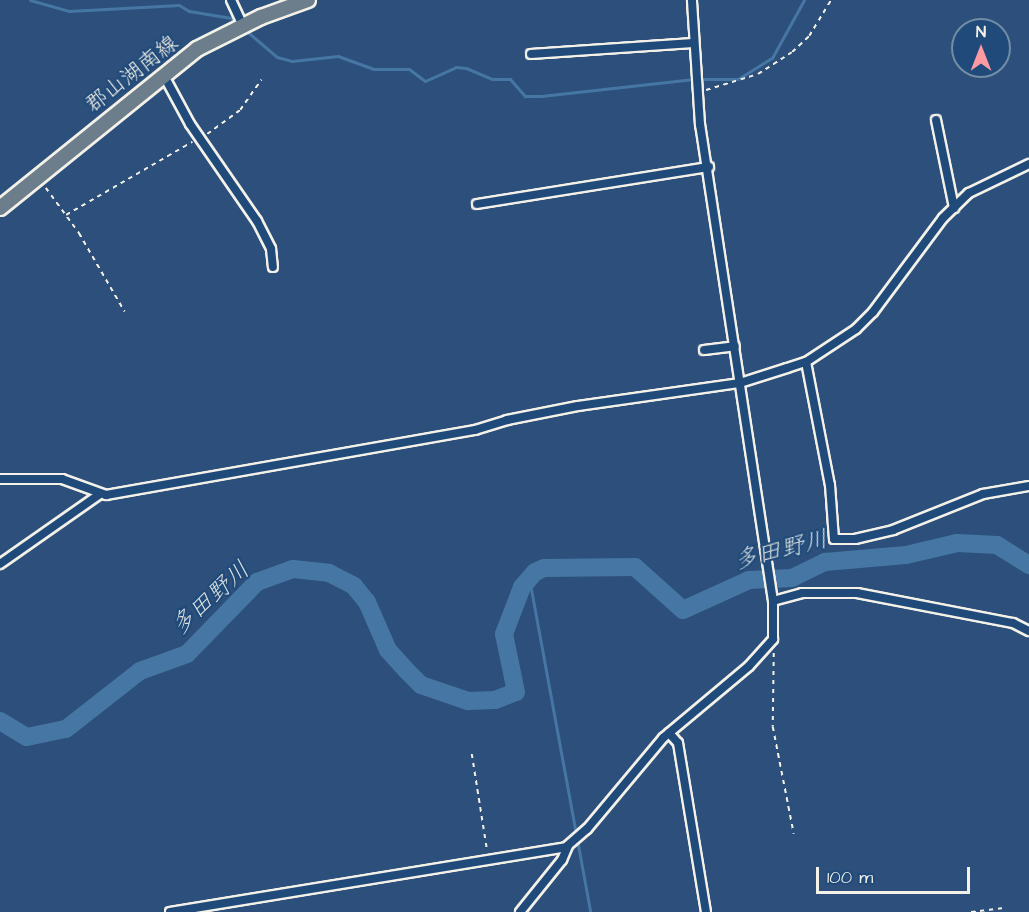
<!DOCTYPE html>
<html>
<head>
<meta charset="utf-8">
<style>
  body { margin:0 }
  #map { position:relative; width:1029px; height:912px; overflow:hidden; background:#2c507b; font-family:"Architects Daughter","Klee One",sans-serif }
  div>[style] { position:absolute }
  .stream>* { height:3px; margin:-1.5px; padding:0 1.5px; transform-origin:1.5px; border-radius:1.5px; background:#4676a3 }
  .river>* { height:18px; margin:-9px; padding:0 9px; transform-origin:9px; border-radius:9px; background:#4676a3 }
  .path>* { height:1.5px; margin-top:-0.75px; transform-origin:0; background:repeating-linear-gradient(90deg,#f4f1e8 0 4.5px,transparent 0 9px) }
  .roads { filter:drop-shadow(2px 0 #f4f1e8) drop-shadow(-2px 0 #f4f1e8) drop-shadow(0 2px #f4f1e8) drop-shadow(0 -2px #f4f1e8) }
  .minor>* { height:8px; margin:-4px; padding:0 4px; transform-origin:4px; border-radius:4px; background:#1f4a7a }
  .primary>* { height:14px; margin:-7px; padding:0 7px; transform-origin:7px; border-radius:7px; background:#6c7d8b }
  span { translate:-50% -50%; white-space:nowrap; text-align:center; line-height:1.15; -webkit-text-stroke:4.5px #1f4a7a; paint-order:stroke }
  .street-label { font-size:22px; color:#f4f1e8 }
  .water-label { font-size:24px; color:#dadfde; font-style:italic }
  .north { position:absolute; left:951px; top:18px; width:60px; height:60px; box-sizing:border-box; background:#1f4a7a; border:2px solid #748da6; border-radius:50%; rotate:0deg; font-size:16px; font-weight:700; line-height:24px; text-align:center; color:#f4f1e8 }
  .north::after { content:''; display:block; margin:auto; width:21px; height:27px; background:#ff9aa2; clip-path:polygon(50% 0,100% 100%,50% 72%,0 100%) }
  .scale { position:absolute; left:816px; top:867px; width:154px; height:27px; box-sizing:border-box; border:3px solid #f4f1e8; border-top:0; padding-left:8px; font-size:18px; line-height:21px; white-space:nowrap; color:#f4f1e8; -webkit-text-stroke:4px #1f4a7a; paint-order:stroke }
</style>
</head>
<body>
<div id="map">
  <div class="stream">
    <div style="left:30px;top:0;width:41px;rotate:15.8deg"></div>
    <div style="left:69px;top:11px;width:110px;rotate:-3.1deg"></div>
    <div style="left:179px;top:5px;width:12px;rotate:31deg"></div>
    <div style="left:189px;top:11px;width:43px;rotate:9.5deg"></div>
    <div style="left:231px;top:18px;width:10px;rotate:37deg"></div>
    <div style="left:244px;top:29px;width:43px;rotate:40.3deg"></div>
    <div style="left:277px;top:57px;width:16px;rotate:15deg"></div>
    <div style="left:292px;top:61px;width:46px;rotate:-6.2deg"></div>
    <div style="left:338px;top:56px;width:38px;rotate:20deg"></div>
    <div style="left:374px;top:69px;width:35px"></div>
    <div style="left:409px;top:69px;width:20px;rotate:37deg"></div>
    <div style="left:425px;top:81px;width:34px;rotate:-24deg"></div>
    <div style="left:456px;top:67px;width:10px;rotate:6deg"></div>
    <div style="left:466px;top:68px;width:28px;rotate:23deg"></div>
    <div style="left:492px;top:79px;width:18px"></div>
    <div style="left:510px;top:79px;width:23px;rotate:49deg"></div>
    <div style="left:525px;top:96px;width:16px"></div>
    <div style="left:541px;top:96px;width:154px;rotate:-6.3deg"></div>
    <div style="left:694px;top:79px;width:44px"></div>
    <div style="left:738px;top:79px;width:40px;rotate:-32deg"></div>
    <div style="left:772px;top:58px;width:66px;rotate:-61.1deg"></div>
    <div style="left:529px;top:578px;width:340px;rotate:79.6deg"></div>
  </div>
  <div class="river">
    <div style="left:0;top:721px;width:31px;rotate:31deg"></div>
    <div style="left:27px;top:737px;width:40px;rotate:-12deg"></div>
    <div style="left:66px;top:729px;width:94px;rotate:-38.1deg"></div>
    <div style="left:140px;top:671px;width:50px;rotate:-19.9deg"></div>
    <div style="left:187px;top:654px;width:100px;rotate:-45.8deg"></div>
    <div style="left:257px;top:582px;width:38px;rotate:-20deg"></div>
    <div style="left:293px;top:569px;width:36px;rotate:6deg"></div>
    <div style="left:329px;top:573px;width:28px;rotate:27deg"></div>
    <div style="left:354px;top:586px;width:21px;rotate:51deg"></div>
    <div style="left:367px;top:602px;width:52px;rotate:66.4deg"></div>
    <div style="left:388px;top:650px;width:27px;rotate:48deg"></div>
    <div style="left:406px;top:670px;width:21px;rotate:45deg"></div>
    <div style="left:421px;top:685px;width:50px;rotate:18.8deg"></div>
    <div style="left:468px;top:701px;width:27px;rotate:-2deg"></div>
    <div style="left:495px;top:700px;width:22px;rotate:-21deg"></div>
    <div style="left:516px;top:692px;width:59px;rotate:-101.7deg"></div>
    <div style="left:504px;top:634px;width:50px;rotate:-69deg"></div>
    <div style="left:522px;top:587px;width:20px;rotate:-49deg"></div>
    <div style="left:535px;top:572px;width:10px;rotate:-24deg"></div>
    <div style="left:544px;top:568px;width:91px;rotate:-0.6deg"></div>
    <div style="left:635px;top:567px;width:64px;rotate:41.9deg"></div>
    <div style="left:683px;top:610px;width:72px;rotate:-24.4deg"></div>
    <div style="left:749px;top:580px;width:43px;rotate:-2.7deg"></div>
    <div style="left:792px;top:578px;width:37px;rotate:-26deg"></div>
    <div style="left:825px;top:562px;width:81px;rotate:-4.9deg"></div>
    <div style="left:906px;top:555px;width:52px;rotate:-13.2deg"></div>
    <div style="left:957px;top:543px;width:40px;rotate:2.9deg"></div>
    <div style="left:997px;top:545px;width:38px;rotate:32deg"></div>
  </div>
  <div class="path">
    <div style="left:706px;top:90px;width:54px;rotate:-17.1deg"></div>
    <div style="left:758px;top:74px;width:40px;rotate:-32.9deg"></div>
    <div style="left:792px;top:52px;width:23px;rotate:-43deg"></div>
    <div style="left:809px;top:36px;width:42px;rotate:-58.6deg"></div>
    <div style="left:207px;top:134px;width:41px;rotate:-36deg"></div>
    <div style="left:240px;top:110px;width:37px;rotate:-55deg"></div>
    <div style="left:46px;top:188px;width:56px;rotate:53.7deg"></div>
    <div style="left:79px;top:233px;width:91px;rotate:59.8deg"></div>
    <div style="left:66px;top:215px;width:146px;rotate:-30.1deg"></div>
    <div style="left:774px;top:653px;width:74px;rotate:90.8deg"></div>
    <div style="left:773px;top:727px;width:109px;rotate:78.9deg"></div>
    <div style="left:472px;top:754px;width:96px;rotate:81deg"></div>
    <div style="left:971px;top:912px;width:35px;rotate:-7deg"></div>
  </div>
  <div class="roads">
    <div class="minor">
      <div style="left:231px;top:0;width:29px;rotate:65deg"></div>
      <div style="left:531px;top:54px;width:162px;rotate:-3.9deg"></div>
      <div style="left:163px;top:74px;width:57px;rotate:61.6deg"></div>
      <div style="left:190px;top:124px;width:118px;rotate:55.4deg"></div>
      <div style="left:257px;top:221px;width:31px;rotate:63deg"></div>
      <div style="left:271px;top:249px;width:18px;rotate:84deg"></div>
      <div style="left:936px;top:120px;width:90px;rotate:78.4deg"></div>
      <div style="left:477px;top:204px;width:235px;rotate:-9.1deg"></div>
      <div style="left:704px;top:350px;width:31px;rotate:-7deg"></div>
      <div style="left:806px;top:362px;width:125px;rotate:79deg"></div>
      <div style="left:830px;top:485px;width:54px;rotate:85.8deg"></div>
      <div style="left:834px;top:539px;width:21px"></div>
      <div style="left:855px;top:539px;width:39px;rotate:-13deg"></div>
      <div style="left:893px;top:530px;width:97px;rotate:-21.8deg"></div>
      <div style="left:983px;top:494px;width:47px;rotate:-9.9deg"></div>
      <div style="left:0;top:479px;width:62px"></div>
      <div style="left:62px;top:479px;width:47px;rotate:20deg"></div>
      <div style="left:106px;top:495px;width:375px;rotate:-10deg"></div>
      <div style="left:475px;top:430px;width:34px;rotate:-17deg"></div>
      <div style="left:507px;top:420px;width:72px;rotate:-11.2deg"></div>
      <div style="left:578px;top:406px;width:164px;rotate:-8.1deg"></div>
      <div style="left:740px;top:383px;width:49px;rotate:-17.7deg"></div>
      <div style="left:787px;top:368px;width:20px;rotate:-18deg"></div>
      <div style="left:806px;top:362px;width:60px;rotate:-33.4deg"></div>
      <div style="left:856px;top:329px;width:24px;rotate:-45deg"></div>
      <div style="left:873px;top:312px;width:117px;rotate:-53.3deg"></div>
      <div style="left:943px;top:218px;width:36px;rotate:-44deg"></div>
      <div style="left:969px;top:193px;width:67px;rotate:-25.8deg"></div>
      <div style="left:0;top:564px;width:122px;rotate:-35deg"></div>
      <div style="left:773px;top:601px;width:30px;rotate:-15deg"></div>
      <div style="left:802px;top:593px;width:55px"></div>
      <div style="left:857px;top:593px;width:159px;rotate:10.9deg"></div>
      <div style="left:1013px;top:623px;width:18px;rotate:27deg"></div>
      <div style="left:669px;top:733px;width:13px;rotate:48deg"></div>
      <div style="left:678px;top:743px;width:171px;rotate:80.6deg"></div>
      <div style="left:170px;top:912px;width:401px;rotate:-9.3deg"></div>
      <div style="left:566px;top:847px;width:28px;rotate:-41deg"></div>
      <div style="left:587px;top:829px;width:119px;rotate:-50.1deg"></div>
      <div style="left:663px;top:738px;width:112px;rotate:-39.9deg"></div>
      <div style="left:749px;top:666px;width:36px;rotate:-48deg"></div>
      <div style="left:773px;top:639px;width:38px;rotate:-90deg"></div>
      <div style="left:773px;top:601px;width:482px;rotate:-98.7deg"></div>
      <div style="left:700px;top:125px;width:125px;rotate:-93.7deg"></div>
      <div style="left:520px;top:912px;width:67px;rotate:-51.1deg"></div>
      <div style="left:562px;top:860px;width:15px;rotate:-67deg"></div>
    </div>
    <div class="primary">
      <div style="left:0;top:208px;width:253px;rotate:-38.9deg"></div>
      <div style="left:197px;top:49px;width:72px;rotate:-26.6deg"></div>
      <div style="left:261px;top:17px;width:50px;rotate:-19.9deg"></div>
    </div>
  </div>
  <div class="street-label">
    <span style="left:132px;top:74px;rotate:-38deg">郡山湖南線</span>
  </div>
  <div class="water-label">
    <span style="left:781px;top:551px;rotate:-14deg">多田野川</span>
    <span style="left:211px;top:599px;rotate:-42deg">多田野川</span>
  </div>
  <div class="north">N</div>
  <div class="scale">100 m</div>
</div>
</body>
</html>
